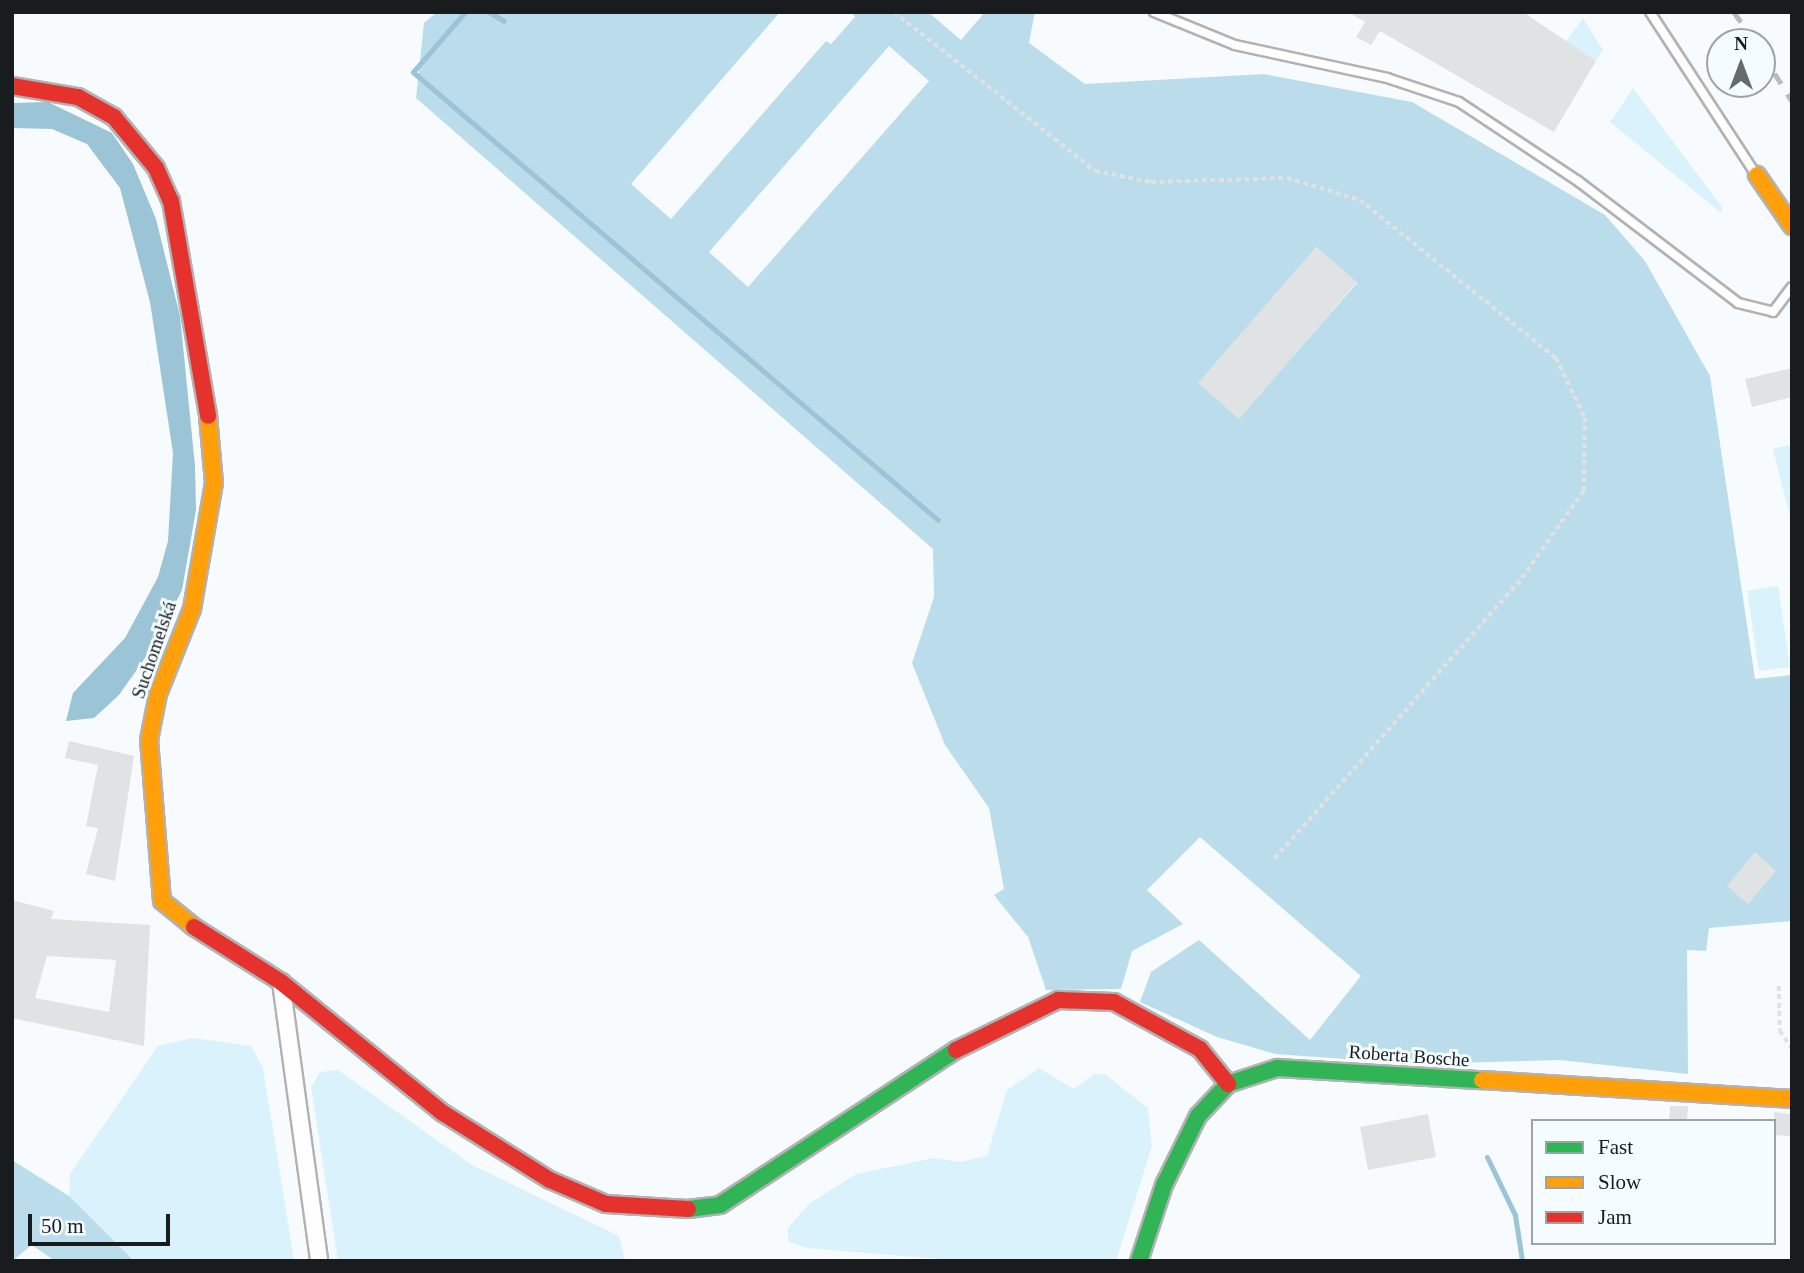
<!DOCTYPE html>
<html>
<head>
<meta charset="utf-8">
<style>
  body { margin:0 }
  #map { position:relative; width:1804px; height:1273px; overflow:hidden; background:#f7fbfd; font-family:"Times New Roman",serif }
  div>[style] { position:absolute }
  .green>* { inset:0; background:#daf2fc }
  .forest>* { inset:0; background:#bbddeb }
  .water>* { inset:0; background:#9bc4d6 }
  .stream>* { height:5px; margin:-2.5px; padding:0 2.5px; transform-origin:2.5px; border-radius:2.5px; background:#9bc4d6 }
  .building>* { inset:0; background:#e0e3e4 }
  .path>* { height:3.5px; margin-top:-1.75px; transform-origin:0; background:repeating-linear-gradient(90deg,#e0e2e2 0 5px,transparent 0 8.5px) }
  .roads { filter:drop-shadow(2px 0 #b0b2b4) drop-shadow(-2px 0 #b0b2b4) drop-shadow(0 2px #b0b2b4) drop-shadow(0 -2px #b0b2b4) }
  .lane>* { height:8px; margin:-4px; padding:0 4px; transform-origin:4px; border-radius:4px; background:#fefeff }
  .street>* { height:16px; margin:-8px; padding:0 8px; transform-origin:8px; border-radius:8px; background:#fefeff }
  .fast>* { height:16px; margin:-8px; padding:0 8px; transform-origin:8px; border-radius:8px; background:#30b455 }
  .slow>* { height:16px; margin:-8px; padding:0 8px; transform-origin:8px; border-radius:8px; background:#ff9f0a }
  .jam>* { height:16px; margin:-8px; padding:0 8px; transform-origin:8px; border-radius:8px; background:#e5322d }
  .rail>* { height:5px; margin-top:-2.5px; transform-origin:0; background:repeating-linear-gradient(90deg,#b9baba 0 12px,transparent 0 24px) }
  span { translate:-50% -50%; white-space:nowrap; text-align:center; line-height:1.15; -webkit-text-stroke:6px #f5fcff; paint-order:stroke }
  .street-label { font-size:19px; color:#191c1e }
  .frame { position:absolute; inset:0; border:14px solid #191c1e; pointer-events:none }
  .legend { position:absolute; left:1531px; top:1119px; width:245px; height:126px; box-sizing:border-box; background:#f5fcff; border:2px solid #9da2a5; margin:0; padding:9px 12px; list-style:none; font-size:21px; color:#191c1e }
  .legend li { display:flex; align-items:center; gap:14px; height:35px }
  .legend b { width:35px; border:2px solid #9da2a5 }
  .north { position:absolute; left:1706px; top:28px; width:70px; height:70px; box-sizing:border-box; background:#f5fcff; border:2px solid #9da2a5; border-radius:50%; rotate:0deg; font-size:19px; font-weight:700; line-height:28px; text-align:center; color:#191c1e }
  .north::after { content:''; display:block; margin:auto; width:24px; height:32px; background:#676a6c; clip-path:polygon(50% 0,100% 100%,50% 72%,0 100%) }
  .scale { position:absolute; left:28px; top:1214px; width:142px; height:32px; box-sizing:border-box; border:4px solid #191c1e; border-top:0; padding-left:9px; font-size:21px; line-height:24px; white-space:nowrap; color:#191c1e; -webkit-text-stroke:5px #f5fcff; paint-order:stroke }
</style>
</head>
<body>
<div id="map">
  <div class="green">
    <div style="clip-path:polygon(1583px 18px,1603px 50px,1596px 61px,1565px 43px)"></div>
    <div style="clip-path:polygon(1633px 88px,1722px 207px,1721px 213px,1610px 122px)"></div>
    <div style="clip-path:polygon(1792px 444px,1792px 517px,1790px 517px,1773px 449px)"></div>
    <div style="clip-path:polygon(1778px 586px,1790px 667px,1759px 671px,1747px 591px)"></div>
    <div style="clip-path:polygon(193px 1038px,251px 1046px,263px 1068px,294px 1261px,134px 1261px,69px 1196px,70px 1174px,158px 1046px)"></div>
    <div style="clip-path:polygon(1039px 1068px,1074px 1089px,1095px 1073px,1106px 1075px,1148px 1108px,1152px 1146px,1116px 1261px,966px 1261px,806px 1248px,788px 1241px,788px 1228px,809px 1204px,856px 1174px,934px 1158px,960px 1162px,987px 1156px,1007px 1090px)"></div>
    <div style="clip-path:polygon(338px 1070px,472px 1165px,619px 1236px,625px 1261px,338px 1261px,311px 1087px,320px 1072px)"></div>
  </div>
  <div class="forest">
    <div style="clip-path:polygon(evenodd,437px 12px,780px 12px,631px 184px,671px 219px,826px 41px,831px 44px,855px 17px,851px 12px,928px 12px,961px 40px,985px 12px,1035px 12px,1029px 43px,1085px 84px,1264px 74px,1412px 102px,1605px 215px,1645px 261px,1710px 376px,1755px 679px,1792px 675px,1792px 921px,1709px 928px,1706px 951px,1687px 950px,1688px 1074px,1560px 1060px,1416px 1064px,1275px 1054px,1217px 1037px,1140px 1002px,1151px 972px,1199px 940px,1310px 1040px,1361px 976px,1200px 837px,1147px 890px,1183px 924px,1132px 951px,1121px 989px,1046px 990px,1028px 937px,994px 895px,1004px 889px,989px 808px,945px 745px,912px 663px,934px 597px,933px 549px,416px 98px,424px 23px,437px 12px,889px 46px,929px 81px,748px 287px,709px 252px,889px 46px,437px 12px,1316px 247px,1357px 283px,1239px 418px,1316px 247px)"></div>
    <div style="clip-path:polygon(12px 1160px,69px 1196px,134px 1261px,55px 1261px,32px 1245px,12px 1261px)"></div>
  </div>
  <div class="water">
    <div style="clip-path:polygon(48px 102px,112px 133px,133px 164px,156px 219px,180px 316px,195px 466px,196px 510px,182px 590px,155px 644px,119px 695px,94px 718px,66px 721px,73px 693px,125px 638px,158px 577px,168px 541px,173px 453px,150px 302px,120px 188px,87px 144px,52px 129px,12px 128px,12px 103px)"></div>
  </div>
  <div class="stream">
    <div style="left:465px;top:12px;width:79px;rotate:130.9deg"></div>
    <div style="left:413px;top:72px;width:690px;rotate:40.48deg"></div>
    <div style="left:489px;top:12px;width:17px;rotate:31deg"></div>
    <div style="left:1487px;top:1157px;width:64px;rotate:64.2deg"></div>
    <div style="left:1515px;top:1215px;width:47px;rotate:81.3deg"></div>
  </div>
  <div class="building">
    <div style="clip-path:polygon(1348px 12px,1523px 12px,1596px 61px,1554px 132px,1380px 31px,1371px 45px,1356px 37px,1365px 22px)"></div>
    <div style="clip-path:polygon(1316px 247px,1357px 282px,1239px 419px,1198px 383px)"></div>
    <div style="clip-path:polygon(1792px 368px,1792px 397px,1752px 407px,1745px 379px)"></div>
    <div style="clip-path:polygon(69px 741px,134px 756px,115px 881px,86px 874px,98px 828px,86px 826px,98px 765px,65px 758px)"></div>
    <div style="clip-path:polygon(1755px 852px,1776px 871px,1748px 904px,1727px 886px)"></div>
    <div style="clip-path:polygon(evenodd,12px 900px,54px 911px,51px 919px,150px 925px,144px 1046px,12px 1018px,12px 900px,47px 956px,116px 960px,109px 1012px,35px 998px,47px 956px)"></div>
    <div style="clip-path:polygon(1670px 1106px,1688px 1106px,1687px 1121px,1669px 1121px)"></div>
    <div style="clip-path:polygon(1774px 1112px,1792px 1114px,1792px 1136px,1774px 1135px)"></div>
    <div style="clip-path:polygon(1428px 1114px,1436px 1157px,1368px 1170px,1360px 1127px)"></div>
  </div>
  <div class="path">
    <div style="left:894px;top:12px;width:256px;rotate:38.3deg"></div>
    <div style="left:1095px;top:171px;width:57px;rotate:11.1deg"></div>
    <div style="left:1151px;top:182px;width:136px;rotate:-1.7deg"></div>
    <div style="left:1287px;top:178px;width:76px;rotate:16.8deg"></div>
    <div style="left:1360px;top:200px;width:252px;rotate:38.9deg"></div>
    <div style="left:1556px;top:358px;width:67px;rotate:64.2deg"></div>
    <div style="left:1585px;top:418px;width:73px;rotate:90.8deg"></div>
    <div style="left:1584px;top:491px;width:110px;rotate:125.4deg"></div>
    <div style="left:1520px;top:581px;width:373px;rotate:131.4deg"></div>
    <div style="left:1779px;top:986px;width:45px;rotate:88.7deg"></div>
    <div style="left:1780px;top:1031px;width:22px;rotate:56deg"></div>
  </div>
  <div class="roads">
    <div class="lane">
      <div style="left:1154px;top:12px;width:87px;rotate:22.2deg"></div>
      <div style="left:1235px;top:45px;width:156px;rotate:12.2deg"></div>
      <div style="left:1387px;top:78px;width:76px;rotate:18.4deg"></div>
      <div style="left:1459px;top:102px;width:143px;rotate:33.6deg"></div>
      <div style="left:1578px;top:181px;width:201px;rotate:37.3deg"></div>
      <div style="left:1738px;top:303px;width:36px;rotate:14deg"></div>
      <div style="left:1773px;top:312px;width:31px;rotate:-53deg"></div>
      <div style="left:1650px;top:12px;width:192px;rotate:56.9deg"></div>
    </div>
    <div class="street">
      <div style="left:281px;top:982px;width:282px;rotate:82.2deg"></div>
    </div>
    <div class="fast">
      <div style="left:688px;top:1209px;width:32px;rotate:-7deg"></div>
      <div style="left:720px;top:1205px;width:282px;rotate:-33.3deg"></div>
      <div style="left:1139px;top:1261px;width:80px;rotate:-71.8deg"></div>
      <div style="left:1164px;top:1185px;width:77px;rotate:-63.8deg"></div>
      <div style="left:1198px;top:1116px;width:44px;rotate:-46.8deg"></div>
      <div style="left:1228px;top:1084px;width:52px;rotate:-18.1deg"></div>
      <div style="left:1277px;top:1068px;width:205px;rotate:3.4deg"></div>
    </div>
    <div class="slow">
      <div style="left:1757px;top:175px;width:62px;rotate:55.5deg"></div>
      <div style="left:194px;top:927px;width:41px;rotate:-140.9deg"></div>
      <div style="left:162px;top:901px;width:162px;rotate:-94.6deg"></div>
      <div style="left:149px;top:740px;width:47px;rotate:-78.9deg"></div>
      <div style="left:158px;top:694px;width:92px;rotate:-68.2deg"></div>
      <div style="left:192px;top:609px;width:128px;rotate:-80.1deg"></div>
      <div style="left:214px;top:483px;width:67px;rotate:-95.1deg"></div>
      <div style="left:1482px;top:1080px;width:311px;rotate:3.5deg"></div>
    </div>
    <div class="jam">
      <div style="left:12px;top:86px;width:67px;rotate:9.5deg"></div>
      <div style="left:78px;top:97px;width:41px;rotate:29.1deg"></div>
      <div style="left:114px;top:117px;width:66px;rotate:50.5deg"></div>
      <div style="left:156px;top:168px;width:36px;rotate:66deg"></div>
      <div style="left:171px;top:201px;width:218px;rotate:80.2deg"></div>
      <div style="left:194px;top:927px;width:103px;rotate:32.3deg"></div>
      <div style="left:281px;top:982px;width:208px;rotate:39deg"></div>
      <div style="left:443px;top:1113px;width:126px;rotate:32.1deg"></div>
      <div style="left:550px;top:1180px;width:61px;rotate:23.2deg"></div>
      <div style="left:606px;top:1204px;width:82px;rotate:3.5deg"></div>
      <div style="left:956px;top:1050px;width:114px;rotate:-26.1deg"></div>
      <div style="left:1058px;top:1000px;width:56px;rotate:2deg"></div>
      <div style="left:1114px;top:1002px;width:98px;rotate:28.7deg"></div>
      <div style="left:1200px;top:1049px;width:45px;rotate:51.3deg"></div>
    </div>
  </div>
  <div class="rail">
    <div style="left:1734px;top:12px;width:37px;rotate:55deg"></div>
    <div style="left:1762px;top:53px;width:57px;rotate:58deg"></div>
  </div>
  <div class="street-label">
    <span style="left:154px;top:650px;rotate:-71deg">Suchomelská</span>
    <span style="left:1409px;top:1056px;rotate:4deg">Roberta Bosche</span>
  </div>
  <div class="frame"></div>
  <ul class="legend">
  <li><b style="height:9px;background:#30b455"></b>Fast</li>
  <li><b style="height:9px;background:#ff9f0a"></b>Slow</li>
  <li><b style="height:9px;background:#e5322d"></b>Jam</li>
  </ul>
  <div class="north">N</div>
  <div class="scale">50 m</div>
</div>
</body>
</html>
